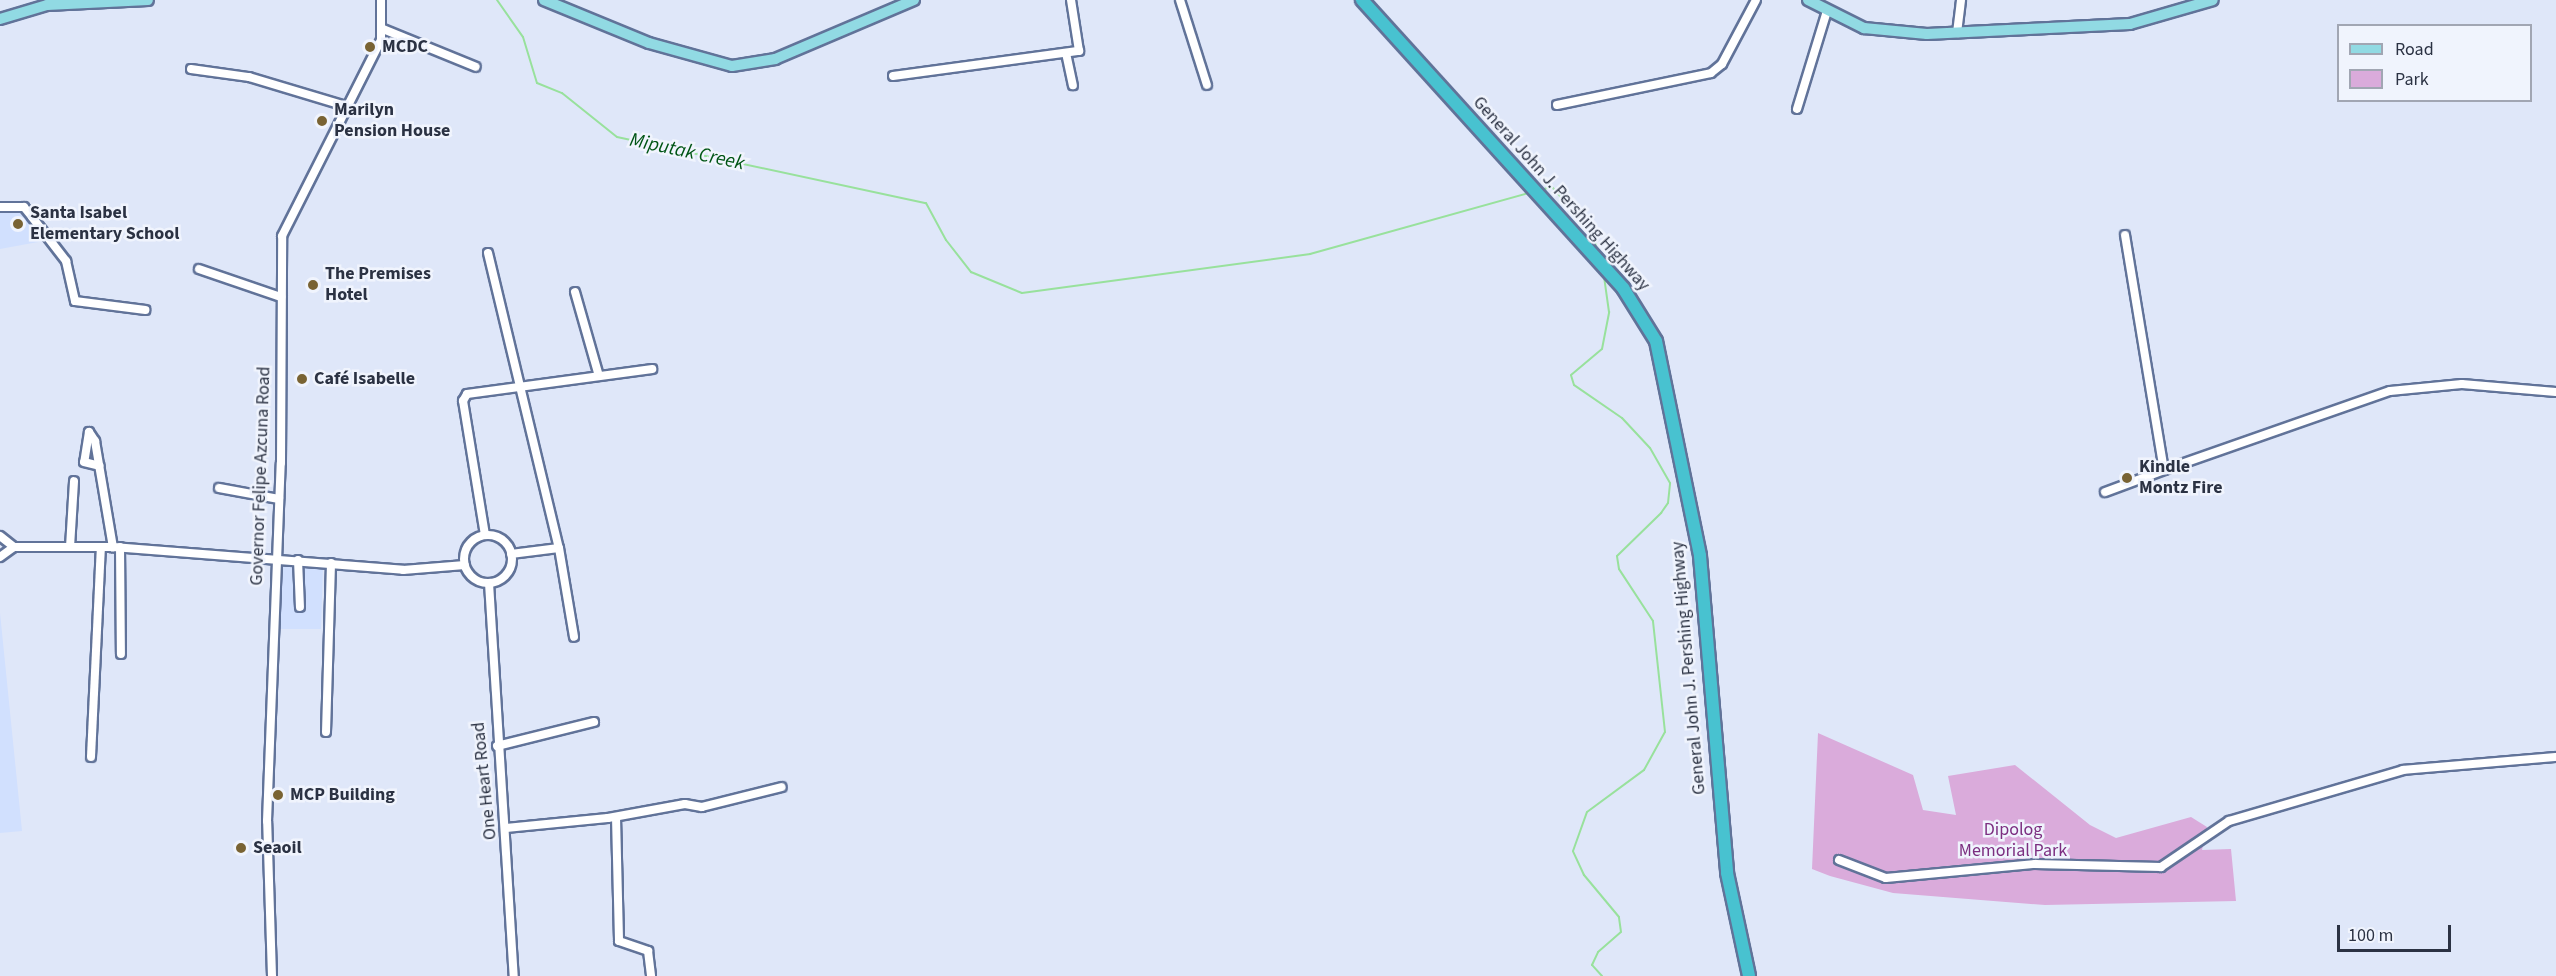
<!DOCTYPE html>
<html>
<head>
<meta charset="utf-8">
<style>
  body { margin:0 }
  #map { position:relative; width:2556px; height:976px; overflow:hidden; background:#dfe7f9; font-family:"Source Sans 3",sans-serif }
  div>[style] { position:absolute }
  .built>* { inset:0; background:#d1e0fe }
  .green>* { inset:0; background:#daabdb }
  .stream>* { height:2px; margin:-1px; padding:0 1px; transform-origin:1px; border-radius:1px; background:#98e19c }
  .roads { filter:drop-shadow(2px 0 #617399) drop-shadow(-2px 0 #617399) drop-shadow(0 2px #617399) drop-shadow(0 -2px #617399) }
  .minor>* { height:8px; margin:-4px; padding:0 4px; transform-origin:4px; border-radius:4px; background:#fff }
  .minor>.ring { margin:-4px; padding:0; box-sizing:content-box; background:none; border:8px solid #fff; border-radius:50% }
  .major>* { height:10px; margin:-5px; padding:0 5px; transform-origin:5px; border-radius:5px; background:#91dae3 }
  .highway>* { height:12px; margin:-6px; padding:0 6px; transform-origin:6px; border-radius:6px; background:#48c2d0 }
  .dots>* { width:16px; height:16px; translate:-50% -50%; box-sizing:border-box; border:3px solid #f0f4fd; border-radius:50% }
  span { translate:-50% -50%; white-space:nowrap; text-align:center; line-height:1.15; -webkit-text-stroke:5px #f0f4fd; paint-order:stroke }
  .poi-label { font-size:18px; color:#2b3243; font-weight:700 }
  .left { translate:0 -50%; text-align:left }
  .street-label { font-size:18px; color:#2b3243 }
  .park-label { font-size:18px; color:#7c2e80 }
  .water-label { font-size:20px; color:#005515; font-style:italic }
  .legend { position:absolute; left:2337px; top:24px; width:195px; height:78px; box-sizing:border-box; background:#f0f4fd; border:2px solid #a1a6b3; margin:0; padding:8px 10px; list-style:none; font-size:18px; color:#2b3243 }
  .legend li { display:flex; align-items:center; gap:12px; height:30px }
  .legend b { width:30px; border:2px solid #a1a6b3 }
  .scale { position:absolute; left:2337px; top:925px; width:114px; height:27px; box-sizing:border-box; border:3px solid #2b3243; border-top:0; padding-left:8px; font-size:18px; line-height:21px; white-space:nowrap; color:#2b3243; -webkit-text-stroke:4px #f0f4fd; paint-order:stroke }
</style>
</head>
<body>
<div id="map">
  <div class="built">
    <div style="clip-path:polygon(0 208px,24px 209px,49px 240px,0 249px)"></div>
    <div style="clip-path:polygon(284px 561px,323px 565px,321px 629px,275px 629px,277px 568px,283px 568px)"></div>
    <div style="clip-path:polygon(0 613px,22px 831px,0 833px)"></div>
  </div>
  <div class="green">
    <div style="clip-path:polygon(1818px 733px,1913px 775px,1923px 810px,1956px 815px,1948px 776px,2015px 765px,2090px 825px,2116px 838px,2191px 817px,2207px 827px,2202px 850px,2231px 849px,2236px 901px,2045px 905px,1893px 893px,1830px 876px,1812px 869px)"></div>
  </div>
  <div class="stream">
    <div style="left:497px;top:0;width:45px;rotate:54.9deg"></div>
    <div style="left:523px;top:37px;width:48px;rotate:73.1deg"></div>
    <div style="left:537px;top:83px;width:27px;rotate:22deg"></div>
    <div style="left:562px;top:93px;width:70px;rotate:38.7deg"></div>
    <div style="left:617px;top:137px;width:316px;rotate:12.1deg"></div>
    <div style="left:926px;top:203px;width:42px;rotate:61.6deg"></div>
    <div style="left:946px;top:240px;width:41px;rotate:52deg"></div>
    <div style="left:971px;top:272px;width:55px;rotate:22.4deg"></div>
    <div style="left:1022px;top:293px;width:291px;rotate:-7.7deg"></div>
    <div style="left:1310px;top:254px;width:226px;rotate:-15.6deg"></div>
    <div style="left:1544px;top:189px;width:8px;rotate:-14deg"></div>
    <div style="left:1552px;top:187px;width:60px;rotate:48.4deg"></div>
    <div style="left:1592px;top:232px;width:19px;rotate:74deg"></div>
    <div style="left:1602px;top:976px;width:15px;rotate:-132deg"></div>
    <div style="left:1592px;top:965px;width:14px;rotate:-65deg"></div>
    <div style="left:1598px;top:952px;width:30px;rotate:-41deg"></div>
    <div style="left:1621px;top:932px;width:15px;rotate:-98deg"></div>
    <div style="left:1619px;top:917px;width:55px;rotate:-129.8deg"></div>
    <div style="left:1584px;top:875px;width:26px;rotate:-115deg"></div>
    <div style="left:1573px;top:851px;width:41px;rotate:-70.3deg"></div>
    <div style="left:1587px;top:812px;width:71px;rotate:-36.4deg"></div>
    <div style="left:1644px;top:770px;width:43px;rotate:-61.1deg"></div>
    <div style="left:1665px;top:732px;width:112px;rotate:-96.2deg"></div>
    <div style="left:1653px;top:621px;width:62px;rotate:-123.2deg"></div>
    <div style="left:1619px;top:569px;width:13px;rotate:-99deg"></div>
    <div style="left:1617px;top:556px;width:62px;rotate:-44.3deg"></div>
    <div style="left:1661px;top:513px;width:12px;rotate:-55deg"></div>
    <div style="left:1668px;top:503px;width:20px;rotate:-84deg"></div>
    <div style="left:1670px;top:483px;width:40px;rotate:-119.7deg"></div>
    <div style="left:1650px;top:448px;width:41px;rotate:-133deg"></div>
    <div style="left:1622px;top:418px;width:58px;rotate:-145.5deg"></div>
    <div style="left:1574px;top:385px;width:10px;rotate:-107deg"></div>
    <div style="left:1571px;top:375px;width:40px;rotate:-40deg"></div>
    <div style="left:1602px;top:349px;width:38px;rotate:-79deg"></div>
    <div style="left:1609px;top:312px;width:37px;rotate:-98deg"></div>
  </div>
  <div class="roads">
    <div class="minor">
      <div style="left:1180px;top:0;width:89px;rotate:72.4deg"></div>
      <div style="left:383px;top:29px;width:100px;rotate:22.2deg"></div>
      <div style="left:1957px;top:33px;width:33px;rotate:-83deg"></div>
      <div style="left:1066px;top:53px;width:33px;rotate:78deg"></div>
      <div style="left:191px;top:69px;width:59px;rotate:7.9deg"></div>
      <div style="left:249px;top:77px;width:104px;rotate:16.7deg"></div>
      <div style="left:893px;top:76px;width:188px;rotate:-7.7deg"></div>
      <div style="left:1079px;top:51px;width:52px;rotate:-98.9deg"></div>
      <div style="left:1557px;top:105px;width:157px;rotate:-11.7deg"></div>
      <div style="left:1711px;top:73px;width:14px;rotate:-39deg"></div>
      <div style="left:1722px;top:64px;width:72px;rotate:-62deg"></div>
      <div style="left:1797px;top:109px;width:102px;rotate:-73deg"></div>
      <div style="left:0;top:207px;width:24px"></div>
      <div style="left:24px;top:207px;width:13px;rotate:51deg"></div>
      <div style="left:32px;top:217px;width:56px;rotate:52.3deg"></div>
      <div style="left:66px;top:261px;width:41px;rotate:77.3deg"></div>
      <div style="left:75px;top:301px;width:71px;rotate:7.3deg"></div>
      <div style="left:2125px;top:235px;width:238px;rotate:80.6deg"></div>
      <div style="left:2164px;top:470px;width:239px;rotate:-19.3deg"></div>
      <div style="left:2390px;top:391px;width:72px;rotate:-5.6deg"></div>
      <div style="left:2462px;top:384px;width:94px;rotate:4.9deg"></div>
      <div style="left:488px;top:253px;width:303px;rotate:76.5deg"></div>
      <div style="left:559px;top:548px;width:90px;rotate:80.4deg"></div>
      <div style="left:199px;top:269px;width:87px;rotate:18.9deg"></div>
      <div style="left:575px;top:292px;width:87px;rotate:74.1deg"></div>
      <div style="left:89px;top:432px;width:11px;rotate:56deg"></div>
      <div style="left:95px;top:441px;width:108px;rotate:80.4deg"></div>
      <div style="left:89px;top:432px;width:30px;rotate:99deg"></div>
      <div style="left:84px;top:462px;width:16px;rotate:14deg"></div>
      <div style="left:219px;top:488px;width:61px;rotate:10.4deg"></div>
      <div style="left:2105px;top:492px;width:63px;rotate:-20.4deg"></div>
      <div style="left:485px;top:535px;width:136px;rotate:-99.3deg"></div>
      <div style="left:463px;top:401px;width:8px;rotate:-60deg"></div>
      <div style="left:467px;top:394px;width:187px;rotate:-7.7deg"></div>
      <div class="ring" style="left:464px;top:535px;width:40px;height:40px"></div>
      <div style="left:0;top:536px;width:18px;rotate:38deg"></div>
      <div style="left:70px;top:547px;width:66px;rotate:-86.5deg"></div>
      <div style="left:120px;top:547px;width:107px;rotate:89.5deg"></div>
      <div style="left:511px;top:554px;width:48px;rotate:-7.1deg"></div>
      <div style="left:0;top:557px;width:17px;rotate:-36deg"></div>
      <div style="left:14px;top:547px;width:99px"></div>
      <div style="left:113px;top:547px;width:291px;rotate:4.5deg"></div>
      <div style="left:403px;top:570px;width:62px;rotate:-4.6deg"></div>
      <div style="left:298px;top:560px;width:47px;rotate:87.6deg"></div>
      <div style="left:489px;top:583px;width:394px;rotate:86.4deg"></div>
      <div style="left:326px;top:732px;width:169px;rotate:-88.3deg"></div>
      <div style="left:497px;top:746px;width:100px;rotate:-13.9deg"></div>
      <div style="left:91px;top:757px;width:210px;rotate:-87.3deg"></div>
      <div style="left:616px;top:817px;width:124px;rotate:88.6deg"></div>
      <div style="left:619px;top:941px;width:31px;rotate:19deg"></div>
      <div style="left:648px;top:951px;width:25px;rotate:83deg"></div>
      <div style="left:506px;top:828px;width:102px;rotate:-5.6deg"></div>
      <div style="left:608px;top:818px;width:78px;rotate:-10.3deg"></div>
      <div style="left:685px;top:804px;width:17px;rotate:10deg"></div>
      <div style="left:702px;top:807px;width:82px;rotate:-14deg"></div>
      <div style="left:1839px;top:860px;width:50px;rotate:21deg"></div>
      <div style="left:1886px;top:878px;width:150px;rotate:-5.4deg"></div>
      <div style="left:2035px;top:864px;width:126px;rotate:1.4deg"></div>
      <div style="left:2161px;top:867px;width:82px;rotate:-34.1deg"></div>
      <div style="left:2229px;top:821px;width:181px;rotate:-16.3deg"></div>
      <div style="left:2403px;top:770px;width:154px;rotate:-4.9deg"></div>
      <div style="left:272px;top:976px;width:155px;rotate:-91.8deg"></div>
      <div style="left:267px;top:821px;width:358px;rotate:-87.8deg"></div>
      <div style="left:281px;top:463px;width:227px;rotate:-89.7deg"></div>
      <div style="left:282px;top:236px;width:220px;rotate:-63.2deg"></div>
      <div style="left:381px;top:40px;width:40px;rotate:-90deg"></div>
    </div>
    <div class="major">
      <div style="left:544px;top:0;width:113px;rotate:22.3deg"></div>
      <div style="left:649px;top:43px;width:86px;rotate:15.5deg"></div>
      <div style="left:732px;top:66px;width:44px;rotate:-9.2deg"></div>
      <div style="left:775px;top:59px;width:151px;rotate:-23deg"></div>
      <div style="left:1808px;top:0;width:63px;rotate:26.6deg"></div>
      <div style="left:1864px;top:28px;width:63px;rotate:5.4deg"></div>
      <div style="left:1927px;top:34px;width:203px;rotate:-2.8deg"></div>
      <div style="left:2130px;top:24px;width:86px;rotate:-16.1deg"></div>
      <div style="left:0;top:19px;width:49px;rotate:-16.6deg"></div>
      <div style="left:47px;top:5px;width:101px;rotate:-2.8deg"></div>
    </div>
    <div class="highway">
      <div style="left:1362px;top:0;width:389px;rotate:47.8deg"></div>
      <div style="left:1623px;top:288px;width:62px;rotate:58.1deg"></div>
      <div style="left:1656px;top:341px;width:219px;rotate:78.4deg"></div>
      <div style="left:1700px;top:556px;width:318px;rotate:85.1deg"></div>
      <div style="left:1727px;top:873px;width:105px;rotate:77.9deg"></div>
    </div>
  </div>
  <div class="dots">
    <div style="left:370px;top:47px;background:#796333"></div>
    <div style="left:322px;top:121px;background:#796333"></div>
    <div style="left:18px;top:224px;background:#796333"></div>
    <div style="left:313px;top:285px;background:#796333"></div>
    <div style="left:302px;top:379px;background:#796333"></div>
    <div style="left:2127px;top:478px;background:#796333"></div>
    <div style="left:278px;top:795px;background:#796333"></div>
    <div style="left:241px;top:848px;background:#796333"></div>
  </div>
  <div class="poi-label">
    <span class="left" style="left:382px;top:47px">MCDC</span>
    <span class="left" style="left:334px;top:121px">Marilyn<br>Pension House</span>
    <span class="left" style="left:30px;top:224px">Santa Isabel<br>Elementary School</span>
    <span class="left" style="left:325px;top:285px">The Premises<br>Hotel</span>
    <span class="left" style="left:314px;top:379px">Café Isabelle</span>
    <span class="left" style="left:2139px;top:478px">Kindle<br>Montz Fire</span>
    <span class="left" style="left:290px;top:795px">MCP Building</span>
    <span class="left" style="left:253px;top:848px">Seaoil</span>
  </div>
  <div class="street-label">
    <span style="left:1561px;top:194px;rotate:48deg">General John J. Pershing Highway</span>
    <span style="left:261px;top:476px;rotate:-88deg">Governor Felipe Azcuna Road</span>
    <span style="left:1689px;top:668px;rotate:-95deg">General John J. Pershing Highway</span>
    <span style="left:485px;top:781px;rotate:-96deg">One Heart Road</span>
  </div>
  <div class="park-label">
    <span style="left:2013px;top:841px">Dipolog<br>Memorial Park</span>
  </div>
  <div class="water-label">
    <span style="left:687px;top:152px;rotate:12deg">Miputak Creek</span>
  </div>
  <ul class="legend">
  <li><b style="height:8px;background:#91dae3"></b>Road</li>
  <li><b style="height:16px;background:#daabdb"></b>Park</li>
  </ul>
  <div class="scale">100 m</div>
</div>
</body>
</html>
